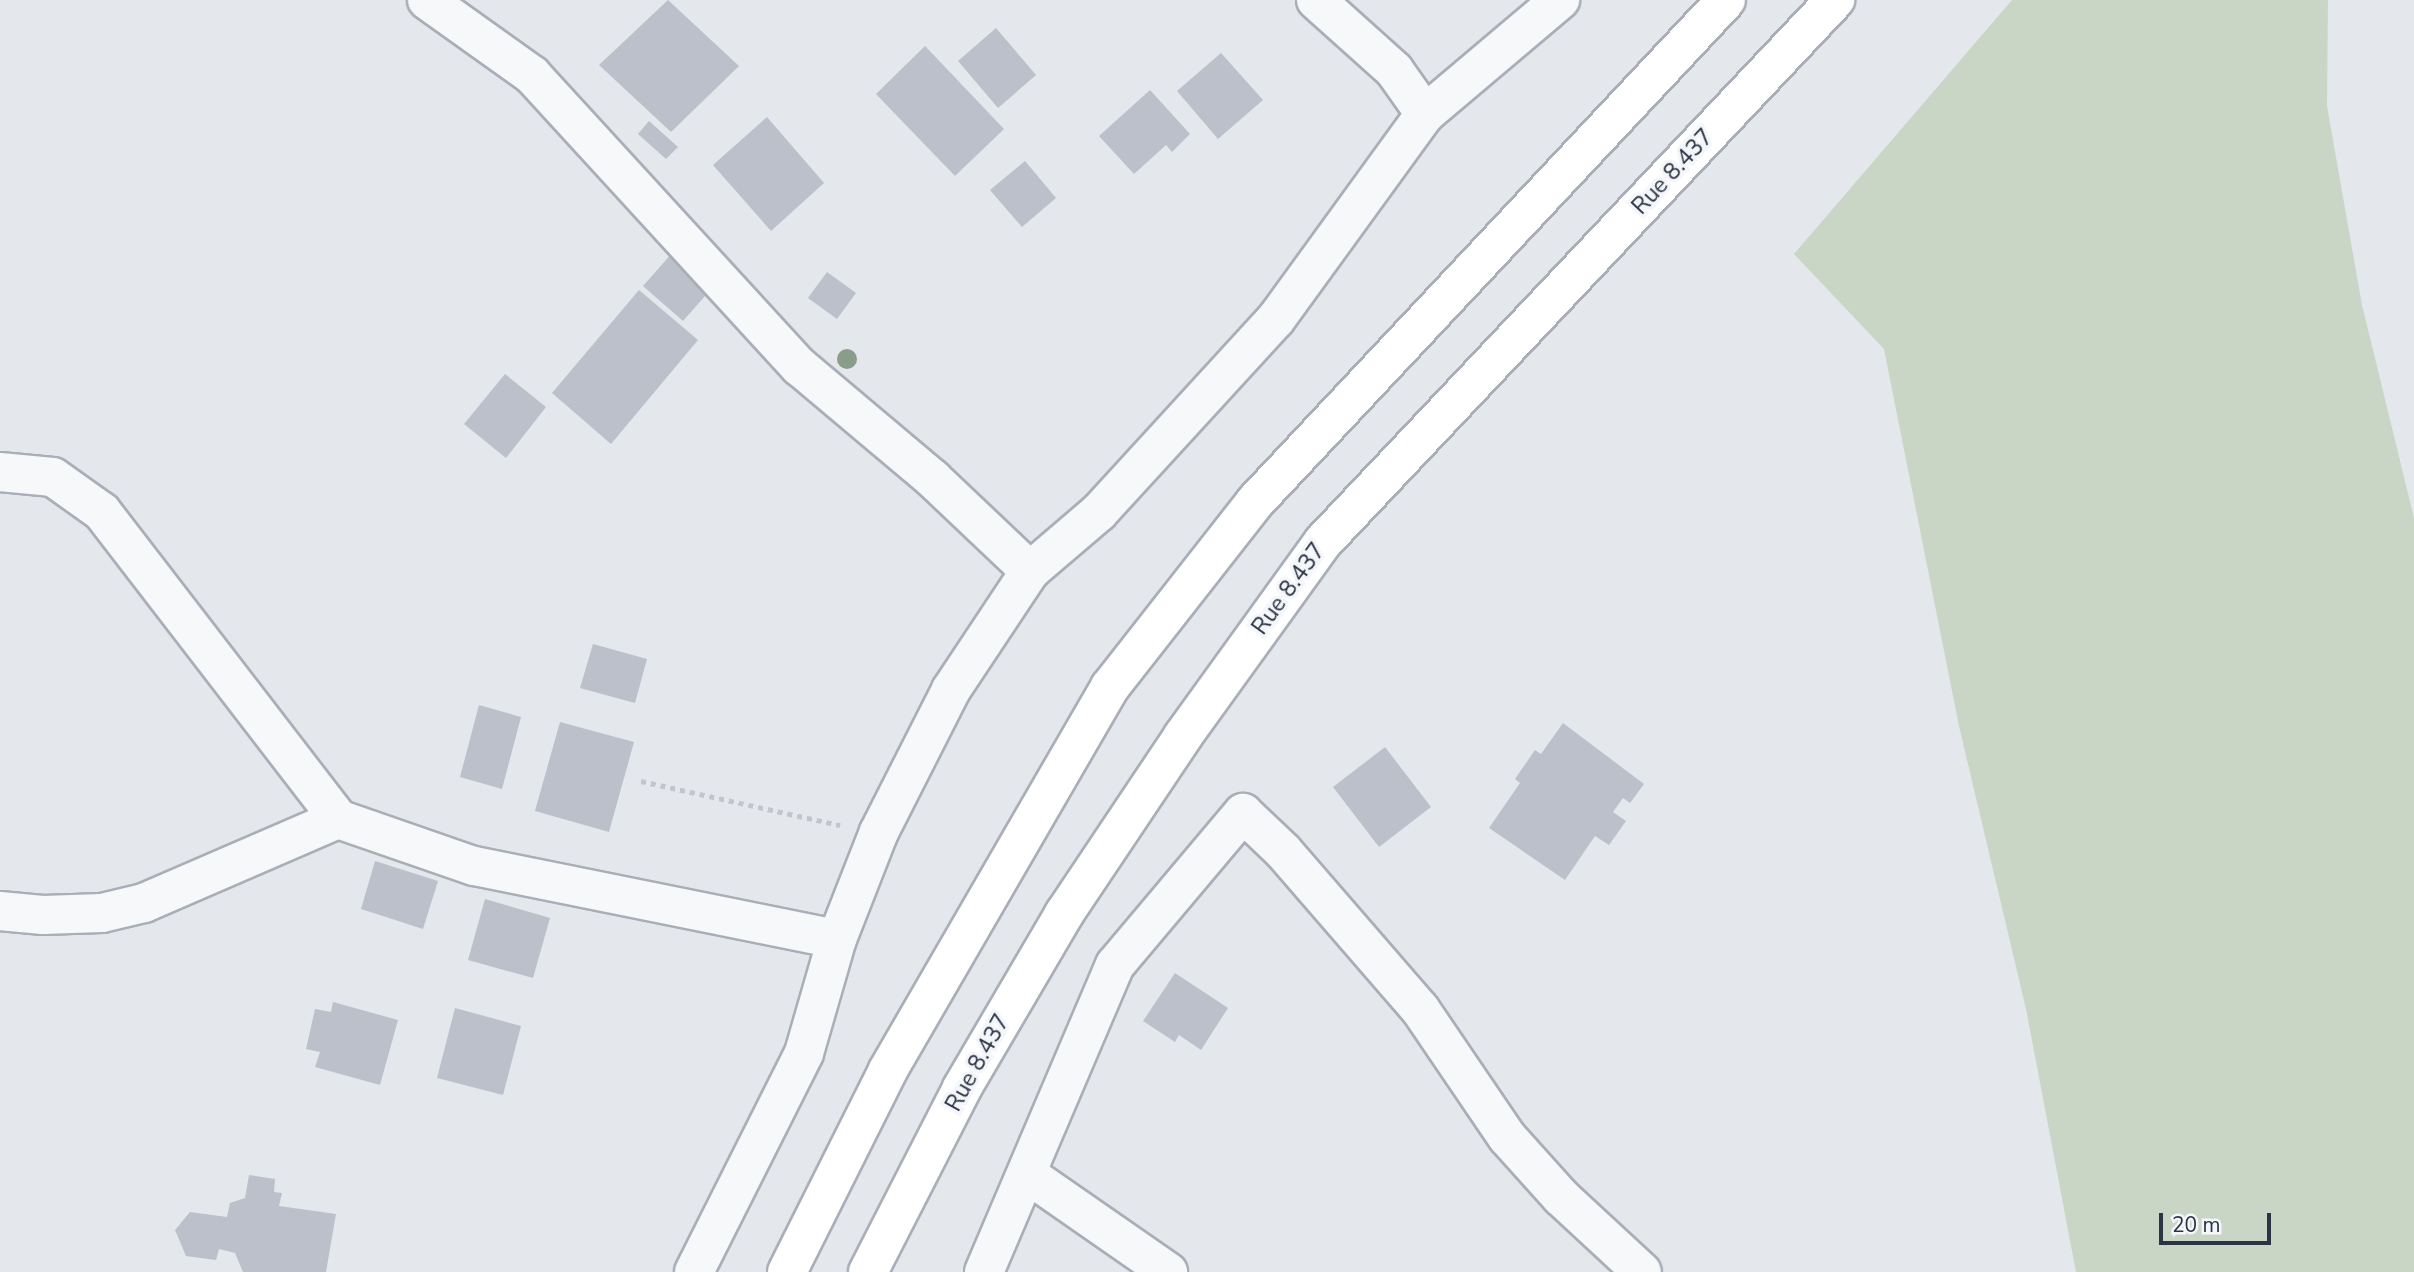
<!DOCTYPE html>
<html>
<head>
<meta charset="utf-8">
<style>
  body { margin:0 }
  #map { position:relative; width:2414px; height:1272px; overflow:hidden; background:#e4e7ec; font-family:"Nunito Sans",sans-serif }
  div>[style] { position:absolute }
  .green>* { inset:0; background:#c9d6c5 }
  .building>* { inset:0; background:#bbc0ca }
  .path>* { height:4.5px; margin-top:-2.25px; transform-origin:0; background:repeating-linear-gradient(90deg,#c2c5cb 0 5px,transparent 0 10px) }
  .roads { filter:drop-shadow(2px 0 #a9aeb7) drop-shadow(-2px 0 #a9aeb7) drop-shadow(0 2px #a9aeb7) drop-shadow(0 -2px #a9aeb7) }
  .minor>* { height:38px; margin:-19px; padding:0 19px; transform-origin:19px; border-radius:19px; background:#f7f8fa }
  .major>* { height:38px; margin:-19px; padding:0 19px; transform-origin:19px; border-radius:19px; background:#fff }
  .trees>* { width:20px; height:20px; margin:-10px; border-radius:50%; background:#899d89 }
  span { translate:-50% -50%; white-space:nowrap; text-align:center; line-height:1.15; -webkit-text-stroke:7px #f4f6f9; paint-order:stroke }
  .street-label { font-size:23px; color:#2b3445 }
  .scale { position:absolute; left:2159px; top:1213px; width:112px; height:32px; box-sizing:border-box; border:4px solid #2b3445; border-top:0; padding-left:9px; font-size:21px; line-height:24px; white-space:nowrap; color:#2b3445; -webkit-text-stroke:5px #f4f6f9; paint-order:stroke }
</style>
</head>
<body>
<div id="map">
  <div class="green">
    <div style="clip-path:polygon(2012px 0,2328px 0,2327px 106px,2362px 305px,2414px 518px,2414px 1272px,2076px 1272px,2026px 1009px,1959px 726px,1884px 349px,1794px 254px)"></div>
  </div>
  <div class="building">
    <div style="clip-path:polygon(668px 0,739px 66px,671px 132px,599px 65px)"></div>
    <div style="clip-path:polygon(996px 28px,1036px 75px,998px 108px,958px 61px)"></div>
    <div style="clip-path:polygon(925px 46px,1004px 129px,955px 176px,876px 94px)"></div>
    <div style="clip-path:polygon(1221px 53px,1263px 100px,1218px 139px,1177px 91px)"></div>
    <div style="clip-path:polygon(1150px 90px,1190px 134px,1172px 152px,1166px 145px,1134px 174px,1099px 136px)"></div>
    <div style="clip-path:polygon(767px 117px,824px 183px,771px 231px,713px 165px)"></div>
    <div style="clip-path:polygon(649px 121px,678px 147px,666px 159px,638px 134px)"></div>
    <div style="clip-path:polygon(1025px 161px,1056px 198px,1022px 227px,990px 190px)"></div>
    <div style="clip-path:polygon(673px 252px,713px 287px,683px 321px,643px 286px)"></div>
    <div style="clip-path:polygon(827px 272px,856px 293px,837px 319px,808px 298px)"></div>
    <div style="clip-path:polygon(639px 290px,698px 340px,611px 444px,552px 393px)"></div>
    <div style="clip-path:polygon(505px 374px,546px 407px,506px 458px,464px 424px)"></div>
    <div style="clip-path:polygon(593px 644px,647px 659px,635px 703px,580px 688px)"></div>
    <div style="clip-path:polygon(479px 705px,521px 717px,502px 789px,460px 777px)"></div>
    <div style="clip-path:polygon(560px 722px,634px 742px,609px 832px,535px 811px)"></div>
    <div style="clip-path:polygon(1563px 723px,1644px 784px,1630px 803px,1623px 798px,1613px 812px,1626px 821px,1609px 845px,1595px 836px,1565px 880px,1489px 828px,1520px 783px,1515px 779px,1535px 750px,1541px 754px)"></div>
    <div style="clip-path:polygon(1385px 747px,1431px 807px,1379px 847px,1333px 787px)"></div>
    <div style="clip-path:polygon(375px 861px,438px 881px,423px 929px,361px 909px)"></div>
    <div style="clip-path:polygon(485px 899px,550px 918px,533px 978px,468px 960px)"></div>
    <div style="clip-path:polygon(1175px 973px,1228px 1008px,1201px 1050px,1179px 1035px,1175px 1042px,1143px 1021px)"></div>
    <div style="clip-path:polygon(333px 1002px,398px 1020px,380px 1085px,315px 1067px,320px 1052px,306px 1049px,315px 1009px,331px 1012px)"></div>
    <div style="clip-path:polygon(455px 1008px,521px 1026px,503px 1095px,437px 1078px)"></div>
    <div style="clip-path:polygon(249px 1175px,275px 1179px,274px 1192px,282px 1193px,279px 1206px,336px 1214px,326px 1272px,243px 1272px,235px 1253px,219px 1249px,216px 1260px,186px 1256px,175px 1230px,190px 1212px,227px 1217px,230px 1203px,245px 1198px)"></div>
  </div>
  <div class="path">
    <div style="left:641px;top:781px;width:204px;rotate:12.5deg"></div>
  </div>
  <div class="roads">
    <div class="minor">
      <div style="left:427px;top:0;width:129px;rotate:35.5deg"></div>
      <div style="left:532px;top:75px;width:396px;rotate:47.5deg"></div>
      <div style="left:800px;top:367px;width:174px;rotate:40.1deg"></div>
      <div style="left:933px;top:479px;width:134px;rotate:43.5deg"></div>
      <div style="left:1316px;top:0;width:105px;rotate:41.9deg"></div>
      <div style="left:1394px;top:70px;width:54px;rotate:54.8deg"></div>
      <div style="left:0;top:472px;width:53px;rotate:5.4deg"></div>
      <div style="left:53px;top:477px;width:60px;rotate:35.5deg"></div>
      <div style="left:102px;top:512px;width:387px;rotate:52.4deg"></div>
      <div style="left:338px;top:819px;width:144px;rotate:19.1deg"></div>
      <div style="left:474px;top:866px;width:370px;rotate:11.4deg"></div>
      <div style="left:0;top:911px;width:43px;rotate:5.3deg"></div>
      <div style="left:43px;top:915px;width:59px;rotate:-1.9deg"></div>
      <div style="left:102px;top:913px;width:43px;rotate:-13.4deg"></div>
      <div style="left:144px;top:903px;width:211px;rotate:-23.4deg"></div>
      <div style="left:1027px;top:1174px;width:172px;rotate:34.8deg"></div>
      <div style="left:694px;top:1272px;width:245px;rotate:-63.3deg"></div>
      <div style="left:804px;top:1053px;width:119px;rotate:-73.9deg"></div>
      <div style="left:837px;top:939px;width:115px;rotate:-68.6deg"></div>
      <div style="left:879px;top:832px;width:159px;rotate:-63.1deg"></div>
      <div style="left:951px;top:690px;width:143px;rotate:-56.4deg"></div>
      <div style="left:1030px;top:571px;width:91px;rotate:-40.5deg"></div>
      <div style="left:1099px;top:512px;width:262px;rotate:-47.5deg"></div>
      <div style="left:1276px;top:319px;width:253px;rotate:-54deg"></div>
      <div style="left:1425px;top:114px;width:177px;rotate:-40.2deg"></div>
      <div style="left:984px;top:1272px;width:334px;rotate:-66.9deg"></div>
      <div style="left:1115px;top:965px;width:199px;rotate:-49.9deg"></div>
      <div style="left:1243px;top:813px;width:55px;rotate:43.5deg"></div>
      <div style="left:1283px;top:851px;width:209px;rotate:49.1deg"></div>
      <div style="left:1420px;top:1009px;width:155px;rotate:55.8deg"></div>
      <div style="left:1507px;top:1137px;width:81px;rotate:48deg"></div>
      <div style="left:1561px;top:1197px;width:110px;rotate:42.8deg"></div>
    </div>
    <div class="major">
      <div style="left:787px;top:1272px;width:226px;rotate:-63.4deg"></div>
      <div style="left:888px;top:1070px;width:443px;rotate:-59.9deg"></div>
      <div style="left:1110px;top:687px;width:235px;rotate:-51.9deg"></div>
      <div style="left:1255px;top:502px;width:688px;rotate:-46.82deg"></div>
      <div style="left:868px;top:1272px;width:207px;rotate:-62.9deg"></div>
      <div style="left:962px;top:1088px;width:202px;rotate:-59.6deg"></div>
      <div style="left:1064px;top:914px;width:214px;rotate:-56.2deg"></div>
      <div style="left:1183px;top:736px;width:239px;rotate:-54.2deg"></div>
      <div style="left:1323px;top:542px;width:746px;rotate:-46.63deg"></div>
    </div>
  </div>
  <div class="trees">
    <div style="left:847px;top:359px"></div>
  </div>
  <div class="street-label">
    <span style="left:1673px;top:172px;rotate:-47deg">Rue 8.437</span>
    <span style="left:1289px;top:589px;rotate:-54deg">Rue 8.437</span>
    <span style="left:978px;top:1063px;rotate:-61deg">Rue 8.437</span>
  </div>
  <div class="scale">20 m</div>
</div>
</body>
</html>
